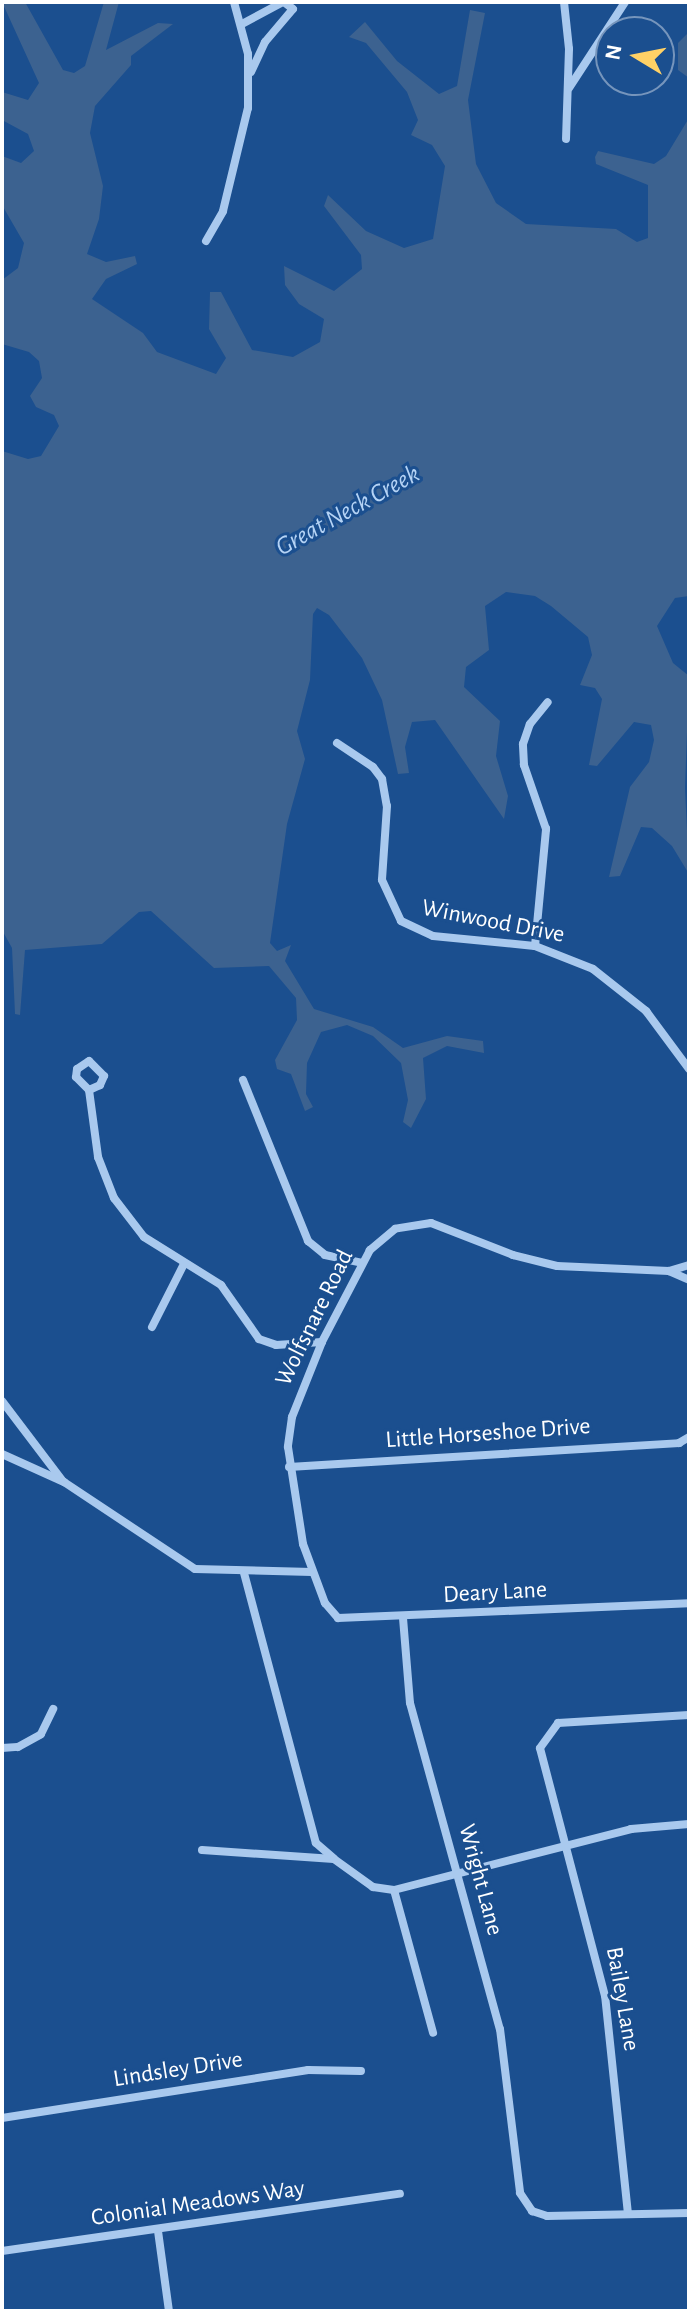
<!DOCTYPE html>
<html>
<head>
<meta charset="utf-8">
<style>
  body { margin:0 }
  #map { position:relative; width:691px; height:2313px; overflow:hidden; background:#1b4f8f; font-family:"Alegreya Sans",sans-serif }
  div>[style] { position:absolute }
  .water>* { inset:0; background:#3c6290 }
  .minor>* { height:8px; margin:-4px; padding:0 4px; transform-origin:4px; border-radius:4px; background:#a9c9ee }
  span { translate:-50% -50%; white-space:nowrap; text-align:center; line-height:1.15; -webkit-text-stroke:6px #1b4f8f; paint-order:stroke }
  .street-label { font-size:24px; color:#fff }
  .water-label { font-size:26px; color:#b5d3f5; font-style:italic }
  .frame { position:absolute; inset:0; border:4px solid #fff; pointer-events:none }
  .north { position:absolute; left:595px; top:16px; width:80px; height:80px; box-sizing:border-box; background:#1b4f8f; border:2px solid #7695bc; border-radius:50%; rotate:280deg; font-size:22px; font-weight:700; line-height:32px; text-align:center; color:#fff }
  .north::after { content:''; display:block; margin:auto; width:28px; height:36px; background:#ffd166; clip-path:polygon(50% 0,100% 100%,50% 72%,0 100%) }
</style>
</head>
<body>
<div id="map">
  <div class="water">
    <div style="clip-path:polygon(2px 2px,25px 2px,63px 70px,74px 73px,85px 66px,104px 2px,119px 2px,106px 50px,158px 23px,173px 24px,131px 56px,131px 65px,95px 106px,90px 133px,103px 186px,99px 219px,87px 254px,106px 262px,135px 256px,137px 264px,106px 279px,92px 299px,143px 333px,157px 352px,216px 374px,226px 358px,209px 329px,210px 292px,221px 292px,252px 350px,293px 357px,320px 342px,324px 319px,299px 304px,285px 285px,284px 266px,334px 291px,362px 269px,361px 255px,324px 206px,328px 195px,366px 231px,404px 248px,433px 239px,445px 166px,432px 145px,411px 135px,418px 120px,407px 92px,366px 43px,349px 37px,365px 22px,397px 61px,439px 94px,457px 86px,470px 10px,485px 13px,468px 100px,476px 164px,496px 203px,526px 224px,616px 229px,637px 242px,648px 238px,648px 185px,596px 164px,595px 157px,598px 151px,654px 164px,666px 156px,689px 118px,689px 596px,675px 598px,657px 626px,673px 663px,689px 676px,685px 788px,689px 874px,672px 846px,652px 828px,641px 827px,620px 876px,609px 877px,630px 787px,649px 762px,654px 740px,651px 725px,634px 722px,597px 766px,589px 765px,602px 699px,595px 688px,580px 685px,592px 655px,588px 637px,551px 606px,535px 596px,506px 592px,485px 606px,489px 650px,466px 667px,464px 687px,500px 721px,496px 756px,508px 796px,504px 819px,435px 720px,412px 722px,405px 747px,409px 773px,398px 774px,382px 700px,362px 658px,329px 615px,317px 608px,313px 614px,310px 680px,297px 731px,305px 759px,287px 824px,270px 943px,277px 951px,291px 945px,285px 961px,314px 1009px,373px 1027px,403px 1048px,447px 1036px,483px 1041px,484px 1053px,447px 1046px,423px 1058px,426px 1099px,411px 1128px,403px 1122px,408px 1100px,401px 1063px,373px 1036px,347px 1025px,321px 1032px,307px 1063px,306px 1094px,313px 1107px,305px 1111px,291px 1074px,277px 1069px,275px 1060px,297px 1020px,296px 998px,269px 966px,214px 968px,151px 911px,139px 912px,102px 944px,25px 950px,20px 1015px,15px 1014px,12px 948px,2px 930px,2px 451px,28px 459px,41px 456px,59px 426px,54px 415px,36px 407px,30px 396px,42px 378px,39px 361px,29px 352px,2px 344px,2px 280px,18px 268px,24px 243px,2px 205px,2px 156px,21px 163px,34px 151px,28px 134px,2px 120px,2px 92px,28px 100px,39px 83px)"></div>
    <div style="clip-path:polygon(689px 32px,689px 78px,678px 70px,678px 43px)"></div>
  </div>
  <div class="minor">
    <div style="left:564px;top:2px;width:47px;rotate:83.9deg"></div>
    <div style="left:569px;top:49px;width:90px;rotate:91.9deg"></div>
    <div style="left:242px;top:24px;width:47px;rotate:-28.2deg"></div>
    <div style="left:251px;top:72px;width:33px;rotate:-65deg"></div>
    <div style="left:265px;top:42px;width:43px;rotate:-49.7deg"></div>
    <div style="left:293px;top:9px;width:11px;rotate:-142deg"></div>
    <div style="left:569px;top:88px;width:103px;rotate:-56.9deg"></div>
    <div style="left:206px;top:241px;width:34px;rotate:-60deg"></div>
    <div style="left:223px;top:211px;width:106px;rotate:-76.4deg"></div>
    <div style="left:248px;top:108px;width:54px;rotate:-90deg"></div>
    <div style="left:248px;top:54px;width:54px;rotate:-105.1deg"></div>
    <div style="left:337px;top:743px;width:43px;rotate:33.7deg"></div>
    <div style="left:373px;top:767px;width:15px;rotate:53deg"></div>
    <div style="left:382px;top:779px;width:27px;rotate:80deg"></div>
    <div style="left:387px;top:806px;width:74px;rotate:93.9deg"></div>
    <div style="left:382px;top:880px;width:45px;rotate:65.1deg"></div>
    <div style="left:401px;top:921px;width:35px;rotate:25deg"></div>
    <div style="left:433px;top:936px;width:102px;rotate:5.6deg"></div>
    <div style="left:535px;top:946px;width:62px;rotate:21.6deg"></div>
    <div style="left:593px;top:969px;width:68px;rotate:38.4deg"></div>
    <div style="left:646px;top:1011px;width:72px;rotate:53.4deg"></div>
    <div style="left:535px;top:946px;width:118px;rotate:-84.6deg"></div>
    <div style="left:546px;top:829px;width:68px;rotate:-109deg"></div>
    <div style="left:524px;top:765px;width:21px;rotate:-93deg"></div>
    <div style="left:523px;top:744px;width:21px;rotate:-71deg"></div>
    <div style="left:530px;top:724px;width:28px;rotate:-51deg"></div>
    <div style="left:243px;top:1080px;width:174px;rotate:68deg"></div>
    <div style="left:308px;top:1241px;width:22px;rotate:39deg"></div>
    <div style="left:325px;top:1255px;width:38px;rotate:12deg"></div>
    <div style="left:89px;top:1090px;width:12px;rotate:-24deg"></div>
    <div style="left:100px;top:1085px;width:10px;rotate:-66deg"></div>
    <div style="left:104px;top:1076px;width:21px;rotate:-135deg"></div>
    <div style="left:89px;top:1061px;width:14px;rotate:146deg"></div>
    <div style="left:77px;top:1069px;width:8px;rotate:97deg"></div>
    <div style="left:76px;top:1077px;width:18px;rotate:45deg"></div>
    <div style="left:89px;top:1090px;width:68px;rotate:82.3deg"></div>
    <div style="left:98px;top:1157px;width:44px;rotate:68.7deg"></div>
    <div style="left:114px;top:1198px;width:49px;rotate:52.4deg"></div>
    <div style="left:144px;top:1237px;width:91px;rotate:31.9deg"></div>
    <div style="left:221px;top:1285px;width:66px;rotate:54.9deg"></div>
    <div style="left:259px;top:1339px;width:18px;rotate:19deg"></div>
    <div style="left:276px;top:1345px;width:46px;rotate:-3.7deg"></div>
    <div style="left:689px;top:1265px;width:21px;rotate:163deg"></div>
    <div style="left:669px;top:1271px;width:112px;rotate:-177.4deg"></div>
    <div style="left:557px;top:1266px;width:45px;rotate:-166deg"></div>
    <div style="left:513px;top:1255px;width:88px;rotate:-158.7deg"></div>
    <div style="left:431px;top:1223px;width:36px;rotate:171deg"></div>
    <div style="left:395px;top:1229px;width:33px;rotate:140deg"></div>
    <div style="left:370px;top:1250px;width:104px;rotate:117.6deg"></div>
    <div style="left:322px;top:1342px;width:81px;rotate:111.8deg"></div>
    <div style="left:292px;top:1417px;width:30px;rotate:98deg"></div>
    <div style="left:288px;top:1447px;width:98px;rotate:81.2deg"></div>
    <div style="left:303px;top:1544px;width:63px;rotate:69.6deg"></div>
    <div style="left:325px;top:1603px;width:20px;rotate:49deg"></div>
    <div style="left:338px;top:1618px;width:351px;rotate:-2.4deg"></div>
    <div style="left:669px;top:1271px;width:22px;rotate:24deg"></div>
    <div style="left:152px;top:1327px;width:71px;rotate:-63.1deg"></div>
    <div style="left:2px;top:1401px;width:99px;rotate:52.8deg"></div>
    <div style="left:2px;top:1454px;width:68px;rotate:24.3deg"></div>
    <div style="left:64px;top:1482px;width:157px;rotate:33.6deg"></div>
    <div style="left:195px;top:1569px;width:117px;rotate:1.5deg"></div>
    <div style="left:289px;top:1467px;width:391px;rotate:-3.5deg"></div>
    <div style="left:679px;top:1443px;width:12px;rotate:-31deg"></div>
    <div style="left:244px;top:1573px;width:279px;rotate:75.1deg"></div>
    <div style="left:316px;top:1843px;width:23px;rotate:41deg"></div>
    <div style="left:403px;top:1618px;width:85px;rotate:85.3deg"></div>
    <div style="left:410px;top:1703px;width:338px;rotate:74.6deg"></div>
    <div style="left:500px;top:2029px;width:165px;rotate:83deg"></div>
    <div style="left:520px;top:2193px;width:22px;rotate:56deg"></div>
    <div style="left:532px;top:2211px;width:16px;rotate:18deg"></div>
    <div style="left:547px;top:2216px;width:142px;rotate:-1.2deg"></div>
    <div style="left:2px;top:1748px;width:16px;rotate:-4deg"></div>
    <div style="left:18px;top:1747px;width:26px;rotate:-29deg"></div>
    <div style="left:41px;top:1734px;width:28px;rotate:-64deg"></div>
    <div style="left:202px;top:1850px;width:132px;rotate:3.9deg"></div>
    <div style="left:334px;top:1859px;width:48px;rotate:35.7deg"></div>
    <div style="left:373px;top:1887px;width:21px;rotate:8deg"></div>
    <div style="left:394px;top:1890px;width:245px;rotate:-14.4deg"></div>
    <div style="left:631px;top:1829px;width:58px;rotate:-4.9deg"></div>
    <div style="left:394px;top:1890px;width:148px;rotate:74.7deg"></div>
    <div style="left:2px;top:2118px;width:310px;rotate:-8.9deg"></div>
    <div style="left:308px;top:2070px;width:53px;rotate:1.1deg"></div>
    <div style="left:628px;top:2214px;width:219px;rotate:-96deg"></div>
    <div style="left:605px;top:1996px;width:256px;rotate:-104.7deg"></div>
    <div style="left:540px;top:1748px;width:31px;rotate:-54deg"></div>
    <div style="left:558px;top:1723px;width:131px;rotate:-3.5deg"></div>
    <div style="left:158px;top:2231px;width:81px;rotate:82.2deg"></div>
    <div style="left:2px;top:2251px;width:402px;rotate:-8.2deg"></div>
  </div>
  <div class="street-label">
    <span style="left:493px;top:922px;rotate:11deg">Winwood Drive</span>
    <span style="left:315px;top:1318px;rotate:-64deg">Wolfsnare Road</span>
    <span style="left:488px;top:1434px;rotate:-4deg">Little Horseshoe Drive</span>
    <span style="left:495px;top:1593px;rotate:-3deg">Deary Lane</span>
    <span style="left:480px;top:1880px;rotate:75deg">Wright Lane</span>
    <span style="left:622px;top:1999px;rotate:80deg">Bailey Lane</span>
    <span style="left:178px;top:2070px;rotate:-9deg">Lindsley Drive</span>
    <span style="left:198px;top:2204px;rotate:-8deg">Colonial Meadows Way</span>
  </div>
  <div class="water-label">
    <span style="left:348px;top:511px;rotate:-29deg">Great Neck Creek</span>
  </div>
  <div class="frame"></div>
  <div class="north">N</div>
</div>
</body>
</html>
